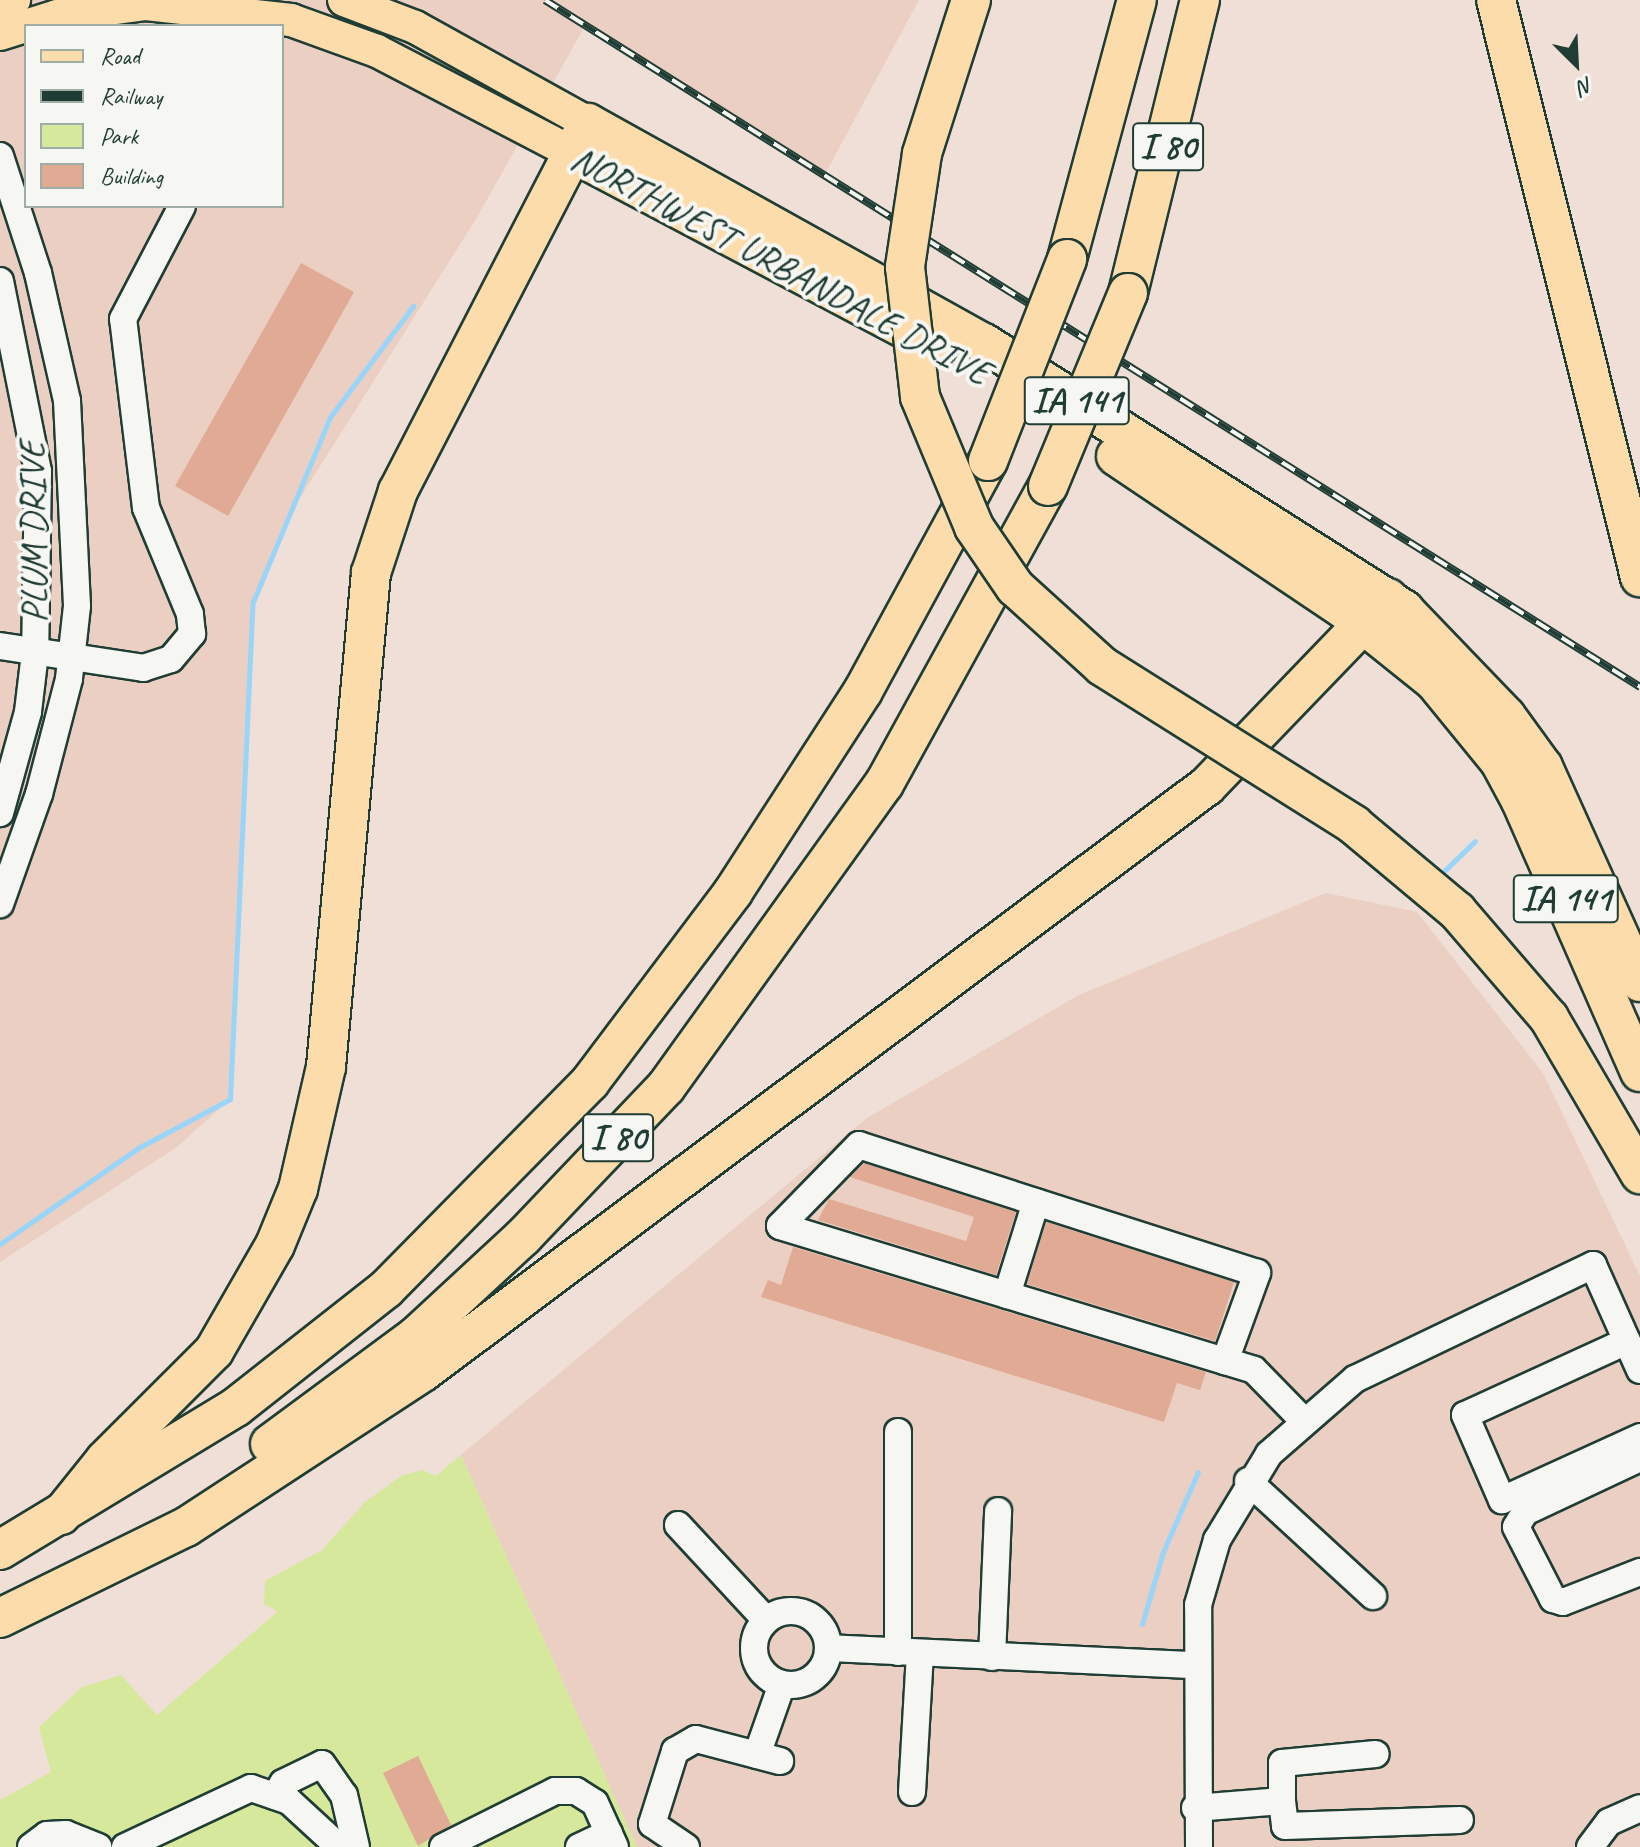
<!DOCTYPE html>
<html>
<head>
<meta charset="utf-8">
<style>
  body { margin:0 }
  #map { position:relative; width:1640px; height:1847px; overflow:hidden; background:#efdfd6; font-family:Caveat,sans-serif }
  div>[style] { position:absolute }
  .built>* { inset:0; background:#eacfc2 }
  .green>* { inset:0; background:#d6e89c }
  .stream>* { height:5px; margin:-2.5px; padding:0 2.5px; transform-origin:2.5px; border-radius:2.5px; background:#99d4f9 }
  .building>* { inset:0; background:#e0aa95 }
  .roads { filter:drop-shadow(2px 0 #1f3d34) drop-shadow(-2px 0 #1f3d34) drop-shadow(0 2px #1f3d34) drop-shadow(0 -2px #1f3d34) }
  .minor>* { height:26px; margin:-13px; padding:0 13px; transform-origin:13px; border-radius:13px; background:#f6f6f2 }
  .minor>.ring { margin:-13px; padding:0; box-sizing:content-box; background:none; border:26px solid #f6f6f2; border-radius:50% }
  .major>* { height:32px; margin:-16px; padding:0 16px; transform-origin:16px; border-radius:16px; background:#fddcac }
  .highway>* { height:38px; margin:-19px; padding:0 19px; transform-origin:19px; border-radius:19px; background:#fddcac }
  .rail>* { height:8px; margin-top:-4px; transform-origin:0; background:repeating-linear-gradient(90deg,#f6f6f2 0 15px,#1f3d34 0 30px); box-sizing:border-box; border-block:2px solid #1f3d34 }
  .bridges { filter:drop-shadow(2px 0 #1f3d34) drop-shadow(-2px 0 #1f3d34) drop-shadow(0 2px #1f3d34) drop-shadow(0 -2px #1f3d34) }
  .highway-bridge>* { height:38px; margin:-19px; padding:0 19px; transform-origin:19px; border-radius:19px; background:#fddcac }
  span { translate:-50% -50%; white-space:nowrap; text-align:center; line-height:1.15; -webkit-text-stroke:8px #f6f6f2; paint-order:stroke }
  .shield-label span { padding:2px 6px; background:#f6f6f2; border:2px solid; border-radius:6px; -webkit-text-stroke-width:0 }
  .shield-label { font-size:36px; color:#1f3d34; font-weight:700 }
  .street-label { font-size:38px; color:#1f3d34 }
  .legend { position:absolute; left:24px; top:24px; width:260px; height:184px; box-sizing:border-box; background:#f6f6f2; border:2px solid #a0aca6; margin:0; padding:10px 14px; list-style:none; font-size:24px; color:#1f3d34 }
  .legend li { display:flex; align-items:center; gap:16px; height:40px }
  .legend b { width:40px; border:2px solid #a0aca6 }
  .north { position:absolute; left:1536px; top:24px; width:80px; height:80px; -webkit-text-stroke:6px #f6f6f2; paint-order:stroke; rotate:156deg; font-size:22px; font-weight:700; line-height:32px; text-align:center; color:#1f3d34 }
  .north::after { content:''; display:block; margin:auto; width:28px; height:36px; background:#1f3d34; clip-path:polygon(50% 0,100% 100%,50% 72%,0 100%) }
</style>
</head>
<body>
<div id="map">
  <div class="built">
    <div style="clip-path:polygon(evenodd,0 0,919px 0,824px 176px,585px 26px,476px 219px,288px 517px,253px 602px,230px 1099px,177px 1147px,0 1262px,0 0,26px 26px,282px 26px,282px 206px,26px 206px,26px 26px)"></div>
    <div style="clip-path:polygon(1326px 893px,1417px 912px,1543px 1073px,1640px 1276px,1640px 1847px,637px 1847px,461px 1455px,867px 1118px,1079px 995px)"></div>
  </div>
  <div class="green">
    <div style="clip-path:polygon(461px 1455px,637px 1847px,0 1847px,0 1800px,51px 1772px,39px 1727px,82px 1687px,121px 1675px,157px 1715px,278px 1611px,264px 1604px,265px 1581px,322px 1550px,365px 1502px,401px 1476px,422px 1470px,436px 1476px)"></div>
  </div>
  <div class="stream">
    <div style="left:1439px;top:876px;width:50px;rotate:-44.2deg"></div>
    <div style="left:0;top:1244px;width:168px;rotate:-34.8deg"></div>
    <div style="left:138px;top:1148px;width:104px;rotate:-28deg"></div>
    <div style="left:230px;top:1099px;width:498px;rotate:-87.4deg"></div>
    <div style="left:253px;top:602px;width:200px;rotate:-67.4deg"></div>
    <div style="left:330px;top:417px;width:139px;rotate:-53.2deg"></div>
    <div style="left:1142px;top:1624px;width:75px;rotate:-73.7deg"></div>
    <div style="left:1163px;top:1552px;width:87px;rotate:-66.4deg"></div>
  </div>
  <div class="building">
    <div style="clip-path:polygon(301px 263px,354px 292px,228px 516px,175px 486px)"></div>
    <div style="clip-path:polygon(864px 1163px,1016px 1212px,996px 1275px,818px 1220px,829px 1199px,966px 1241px,974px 1217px,850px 1177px)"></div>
    <div style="clip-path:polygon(1046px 1222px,1234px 1282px,1215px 1341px,1027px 1284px)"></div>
    <div style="clip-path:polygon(793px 1247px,1206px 1372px,1200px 1390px,1177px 1383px,1164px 1422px,761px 1297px,768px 1280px,781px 1285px)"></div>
    <div style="clip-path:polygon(418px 1756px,451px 1825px,418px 1846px,383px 1773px)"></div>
  </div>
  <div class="roads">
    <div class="minor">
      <div style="left:0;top:156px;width:123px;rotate:72deg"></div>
      <div style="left:38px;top:273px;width:131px;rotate:77.2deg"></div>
      <div style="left:67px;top:401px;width:205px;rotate:87.2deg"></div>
      <div style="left:77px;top:606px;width:73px;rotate:96.3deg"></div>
      <div style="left:69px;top:679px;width:119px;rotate:104.6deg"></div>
      <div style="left:39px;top:794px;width:117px;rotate:109.5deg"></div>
      <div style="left:0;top:281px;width:194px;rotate:78.7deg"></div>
      <div style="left:38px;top:471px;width:182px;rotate:90.9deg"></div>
      <div style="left:35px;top:653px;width:59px;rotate:96.8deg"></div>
      <div style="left:28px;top:712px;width:105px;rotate:105.5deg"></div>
      <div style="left:0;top:646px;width:145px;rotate:8.7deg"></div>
      <div style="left:143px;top:668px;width:29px;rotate:-18deg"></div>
      <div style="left:171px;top:659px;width:33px;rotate:-50deg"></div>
      <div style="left:192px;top:634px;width:20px;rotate:-96deg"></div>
      <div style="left:190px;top:614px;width:115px;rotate:-112.5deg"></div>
      <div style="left:146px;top:508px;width:190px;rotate:-96.9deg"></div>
      <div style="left:123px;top:319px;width:127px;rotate:-62.4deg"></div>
      <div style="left:1007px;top:1295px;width:97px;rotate:-72.7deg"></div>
      <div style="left:1627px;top:1341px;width:178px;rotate:155.4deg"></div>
      <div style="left:1465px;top:1415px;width:93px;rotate:66.5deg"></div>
      <div style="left:1502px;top:1500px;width:152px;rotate:-24.5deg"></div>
      <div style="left:1225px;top:1361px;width:94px;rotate:-70deg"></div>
      <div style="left:1257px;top:1273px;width:418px;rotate:-162.2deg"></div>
      <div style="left:859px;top:1145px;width:113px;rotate:134.3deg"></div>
      <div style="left:780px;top:1226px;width:465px;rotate:16.9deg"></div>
      <div style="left:1225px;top:1361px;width:30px;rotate:17deg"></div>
      <div style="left:1254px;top:1370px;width:70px;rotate:45.6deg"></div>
      <div style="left:1640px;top:1458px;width:127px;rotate:154.8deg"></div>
      <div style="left:1525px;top:1512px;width:17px;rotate:121deg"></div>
      <div style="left:1516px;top:1527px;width:81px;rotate:62.8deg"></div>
      <div style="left:1553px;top:1599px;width:10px;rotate:17deg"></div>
      <div style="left:1563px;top:1602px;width:83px;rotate:-21.3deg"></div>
      <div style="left:1248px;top:1481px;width:170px;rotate:42.6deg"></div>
      <div style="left:678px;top:1525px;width:129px;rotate:47.2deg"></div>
      <div class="ring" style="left:754px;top:1611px;width:48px;height:48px"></div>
      <div style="left:828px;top:1648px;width:365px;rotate:2.7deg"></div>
      <div style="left:898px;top:1652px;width:220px;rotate:-90deg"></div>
      <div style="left:992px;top:1657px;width:146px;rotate:-87.6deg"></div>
      <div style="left:757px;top:1755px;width:75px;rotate:-70.6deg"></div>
      <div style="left:912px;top:1792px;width:139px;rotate:-86.7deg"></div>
      <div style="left:275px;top:1796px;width:15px;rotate:-58deg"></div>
      <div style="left:283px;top:1783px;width:43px;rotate:-26deg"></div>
      <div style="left:322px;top:1764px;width:38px;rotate:55deg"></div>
      <div style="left:344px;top:1795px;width:53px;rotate:77deg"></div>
      <div style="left:1282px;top:1801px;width:38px;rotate:-90deg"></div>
      <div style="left:1282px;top:1763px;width:94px;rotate:-5.5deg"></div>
      <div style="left:1195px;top:1808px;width:87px;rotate:-4.6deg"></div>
      <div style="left:1282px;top:1801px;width:25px;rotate:83deg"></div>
      <div style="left:1285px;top:1826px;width:175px;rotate:-2deg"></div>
      <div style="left:31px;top:1847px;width:20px;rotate:-37deg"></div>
      <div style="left:47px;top:1835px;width:19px;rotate:-3deg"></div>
      <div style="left:66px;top:1834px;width:35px;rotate:22deg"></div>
      <div style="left:125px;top:1847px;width:139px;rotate:-25.1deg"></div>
      <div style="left:251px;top:1788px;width:40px;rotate:18.9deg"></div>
      <div style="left:289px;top:1801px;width:68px;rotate:42.6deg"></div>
      <div style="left:443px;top:1847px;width:125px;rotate:-26.6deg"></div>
      <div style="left:555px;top:1791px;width:21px"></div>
      <div style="left:576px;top:1791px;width:22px;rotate:32deg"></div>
      <div style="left:595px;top:1803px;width:48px;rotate:65.6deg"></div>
      <div style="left:579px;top:1847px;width:33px;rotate:-25deg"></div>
      <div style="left:686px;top:1847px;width:41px;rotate:-145.9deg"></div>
      <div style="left:652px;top:1824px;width:77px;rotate:-72.5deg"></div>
      <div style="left:675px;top:1751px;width:24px;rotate:-30deg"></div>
      <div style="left:696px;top:1739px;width:87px;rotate:14.7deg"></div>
      <div style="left:1199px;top:1847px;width:242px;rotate:-90.2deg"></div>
      <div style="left:1198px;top:1605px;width:68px;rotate:-73.7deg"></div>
      <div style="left:1217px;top:1540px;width:100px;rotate:-58.8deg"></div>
      <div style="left:1269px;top:1454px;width:114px;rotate:-41.1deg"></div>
      <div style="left:1355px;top:1379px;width:264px;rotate:-25.6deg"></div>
      <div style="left:1593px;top:1265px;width:115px;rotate:65.9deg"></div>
      <div style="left:1590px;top:1847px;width:31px;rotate:-53deg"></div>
      <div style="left:1609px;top:1822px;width:34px;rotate:-24deg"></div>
    </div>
    <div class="major">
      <div style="left:344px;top:0;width:76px;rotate:20.8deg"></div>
      <div style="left:415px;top:27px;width:198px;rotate:29deg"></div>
      <div style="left:0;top:5px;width:15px;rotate:-20deg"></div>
      <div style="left:0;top:34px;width:60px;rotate:-17.5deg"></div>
      <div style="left:57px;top:16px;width:90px;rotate:-7.7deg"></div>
      <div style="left:146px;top:4px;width:146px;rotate:6.3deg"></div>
      <div style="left:291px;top:20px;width:91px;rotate:19.8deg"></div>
      <div style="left:377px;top:51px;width:221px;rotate:27.5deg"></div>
    </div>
    <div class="highway">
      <div style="left:1496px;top:0;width:595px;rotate:75.99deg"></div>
      <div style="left:573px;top:153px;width:413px;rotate:27.9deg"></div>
      <div style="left:1067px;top:259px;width:268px;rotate:-74.9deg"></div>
      <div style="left:1128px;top:293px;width:302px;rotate:-76.2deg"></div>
      <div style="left:1116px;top:456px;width:275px;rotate:33.9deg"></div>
      <div style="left:1344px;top:609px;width:115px;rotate:38.7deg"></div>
      <div style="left:1434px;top:681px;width:104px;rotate:50.8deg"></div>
      <div style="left:1500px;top:762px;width:44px;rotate:61.7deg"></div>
      <div style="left:1521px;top:801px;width:296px;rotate:66.3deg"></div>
      <div style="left:270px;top:1444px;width:182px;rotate:-36.5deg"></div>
      <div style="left:416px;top:1336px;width:146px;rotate:-42.8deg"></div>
      <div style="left:523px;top:1237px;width:207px;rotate:-46.4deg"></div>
      <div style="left:666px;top:1087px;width:373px;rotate:-54.3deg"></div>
      <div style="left:884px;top:784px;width:340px;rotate:-61.2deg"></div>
      <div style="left:61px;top:1515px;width:70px;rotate:-51.3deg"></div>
      <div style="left:105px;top:1460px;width:154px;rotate:-45deg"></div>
      <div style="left:214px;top:1351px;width:122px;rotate:-60.1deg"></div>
      <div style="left:275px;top:1245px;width:61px;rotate:-67.7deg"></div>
      <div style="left:298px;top:1189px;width:125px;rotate:-77.1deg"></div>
      <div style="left:326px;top:1067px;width:496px;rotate:-84.8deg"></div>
      <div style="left:371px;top:573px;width:86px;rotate:-71.8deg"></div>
      <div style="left:398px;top:491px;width:414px;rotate:-62.7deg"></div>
      <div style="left:588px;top:123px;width:453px;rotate:29.1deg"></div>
      <div style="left:984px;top:343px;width:498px;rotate:32.4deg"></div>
      <div style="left:1404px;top:610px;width:147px;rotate:46.1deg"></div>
      <div style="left:1506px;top:716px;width:63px;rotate:54deg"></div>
      <div style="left:1543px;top:767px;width:236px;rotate:65.7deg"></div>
      <div style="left:0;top:1550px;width:276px;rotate:-31.2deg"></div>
      <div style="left:236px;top:1407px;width:191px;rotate:-38.2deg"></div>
      <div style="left:386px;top:1289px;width:291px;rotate:-45.4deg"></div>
      <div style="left:590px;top:1082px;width:238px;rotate:-53deg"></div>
      <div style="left:733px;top:892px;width:239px;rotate:-57.1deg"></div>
      <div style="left:863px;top:691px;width:262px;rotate:-61.5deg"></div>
      <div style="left:0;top:1618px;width:207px;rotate:-26.1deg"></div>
      <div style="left:186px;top:1527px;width:283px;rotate:-33.2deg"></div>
      <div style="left:423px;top:1372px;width:979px;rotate:-36.78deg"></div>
      <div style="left:1207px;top:786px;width:261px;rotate:-46.1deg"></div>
    </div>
  </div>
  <div class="rail">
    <div style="left:545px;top:0;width:1293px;rotate:32.1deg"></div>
  </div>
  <div class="bridges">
    <div class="highway-bridge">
      <div style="left:971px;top:0;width:162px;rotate:107.7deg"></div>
      <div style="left:922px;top:154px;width:114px;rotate:98.6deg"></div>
      <div style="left:905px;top:267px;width:131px;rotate:83.4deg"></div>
      <div style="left:920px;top:397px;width:141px;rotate:67.4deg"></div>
      <div style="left:974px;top:527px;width:73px;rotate:55.7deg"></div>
      <div style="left:1015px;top:587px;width:118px;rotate:42.2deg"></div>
      <div style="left:1102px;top:666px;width:298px;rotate:32.2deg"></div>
      <div style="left:1354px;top:825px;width:134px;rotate:39.9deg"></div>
      <div style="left:1457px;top:911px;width:141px;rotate:49.3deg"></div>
      <div style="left:1549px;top:1018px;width:181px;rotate:59.7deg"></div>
      <div style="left:988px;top:461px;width:217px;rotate:-68.6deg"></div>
      <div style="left:1048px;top:486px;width:209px;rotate:-67.5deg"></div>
    </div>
  </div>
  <div class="shield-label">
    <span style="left:1168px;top:147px">I 80</span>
    <span style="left:1077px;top:401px">IA 141</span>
    <span style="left:1566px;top:899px">IA 141</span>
    <span style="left:618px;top:1138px">I 80</span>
  </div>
  <div class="street-label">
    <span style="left:781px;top:265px;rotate:28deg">NORTHWEST URBANDALE DRIVE</span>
    <span style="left:33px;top:532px;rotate:-91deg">PLUM DRIVE</span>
  </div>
  <ul class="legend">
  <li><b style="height:10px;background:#fddcac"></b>Road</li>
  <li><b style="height:10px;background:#1f3d34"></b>Railway</li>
  <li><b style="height:22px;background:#d6e89c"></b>Park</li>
  <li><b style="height:22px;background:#e0aa95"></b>Building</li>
  </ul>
  <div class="north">N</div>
</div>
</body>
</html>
